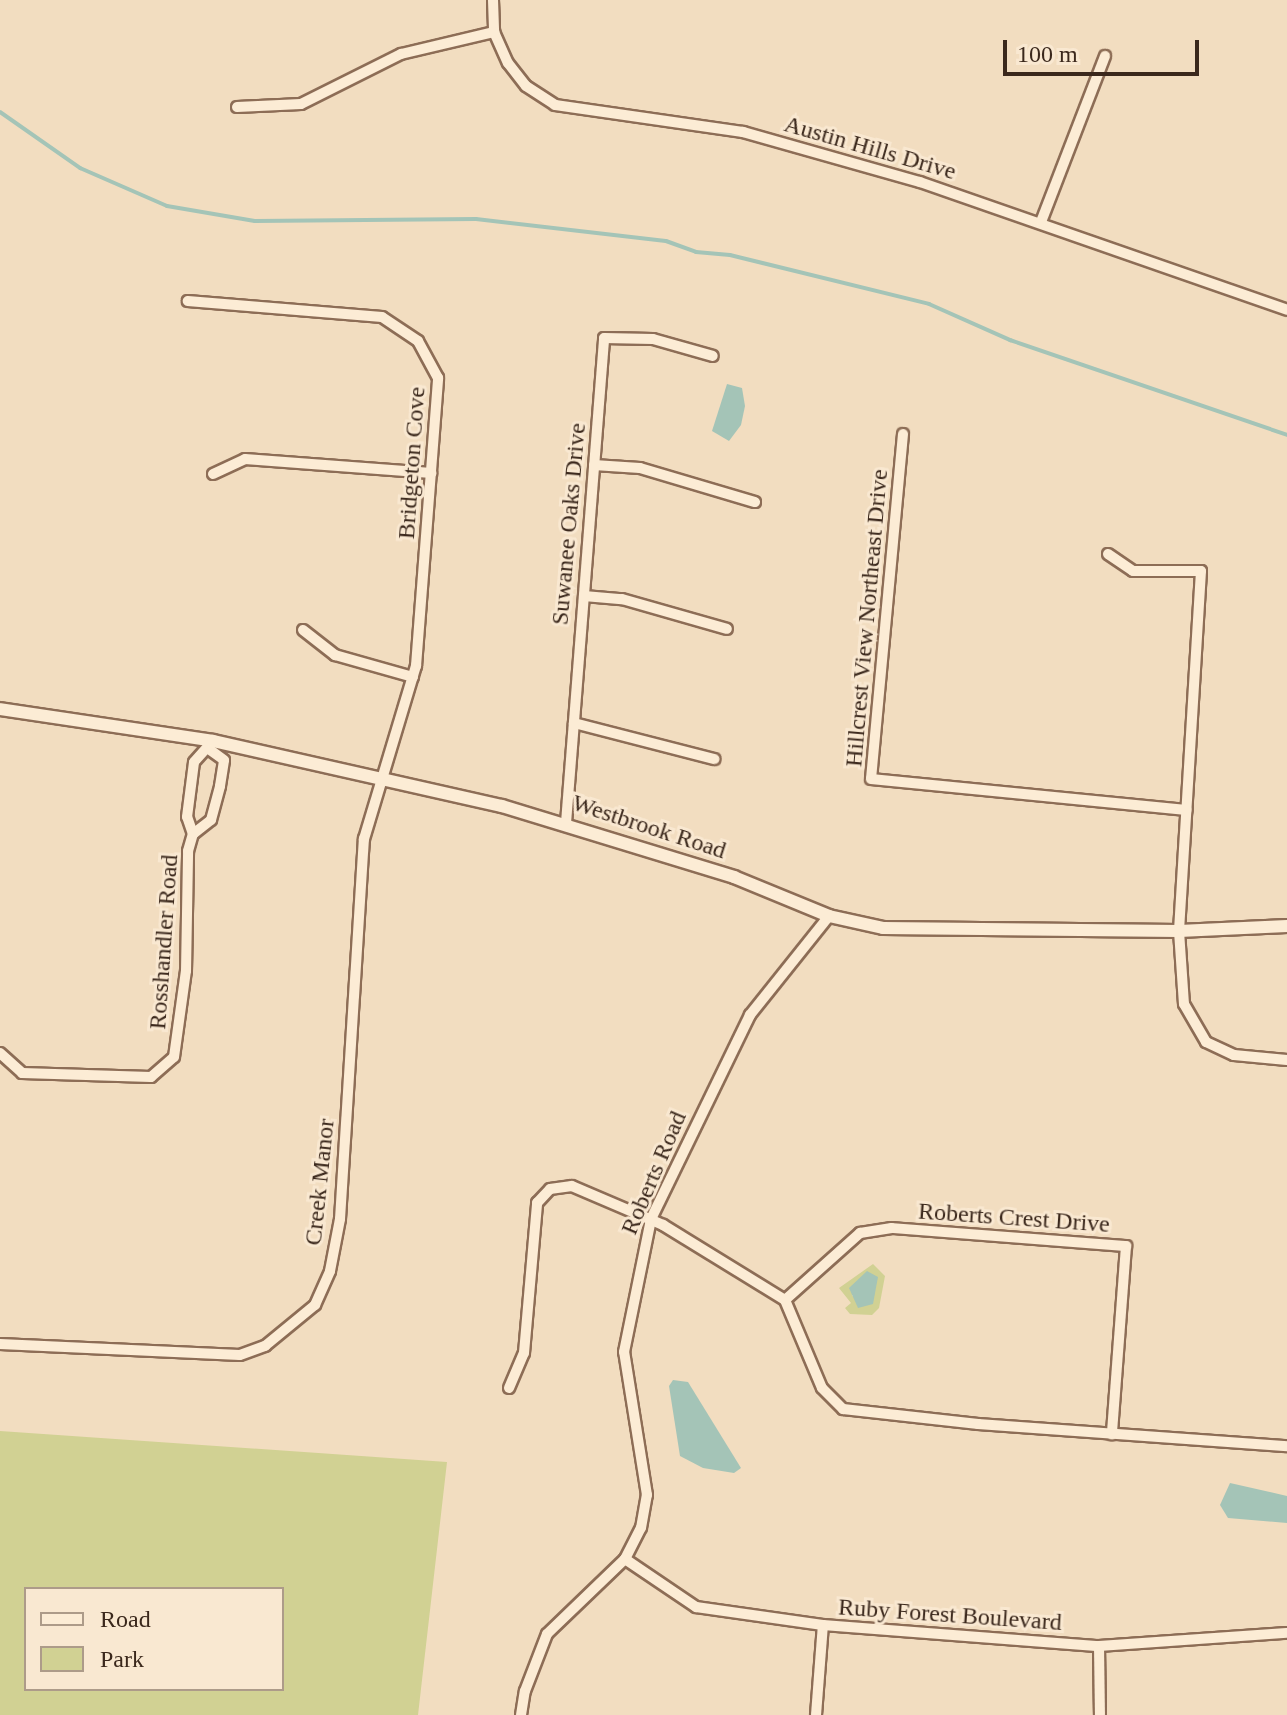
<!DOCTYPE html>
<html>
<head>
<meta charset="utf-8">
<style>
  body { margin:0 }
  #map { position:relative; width:1287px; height:1715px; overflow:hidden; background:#f2ddc0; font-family:Georgia,serif }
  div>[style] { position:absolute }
  .green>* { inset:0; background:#d1d193 }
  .water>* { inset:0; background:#a4c4b7 }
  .stream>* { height:4px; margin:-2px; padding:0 2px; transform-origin:2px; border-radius:2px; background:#a4c4b7 }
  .roads { filter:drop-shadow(2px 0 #8d6d56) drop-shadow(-2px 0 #8d6d56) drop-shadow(0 2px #8d6d56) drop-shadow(0 -2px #8d6d56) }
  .minor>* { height:10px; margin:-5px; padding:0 5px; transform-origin:5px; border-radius:5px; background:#fcecd5 }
  .tertiary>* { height:12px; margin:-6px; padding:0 6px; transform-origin:6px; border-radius:6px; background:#fcecd5 }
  span { translate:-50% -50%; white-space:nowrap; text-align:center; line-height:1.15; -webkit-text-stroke:6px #f9e8d1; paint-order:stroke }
  .street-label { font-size:24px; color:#3b281c }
  .legend { position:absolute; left:24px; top:1587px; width:260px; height:104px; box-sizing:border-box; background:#f9e8d1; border:2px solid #ad9b89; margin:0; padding:10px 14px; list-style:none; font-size:24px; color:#3b281c }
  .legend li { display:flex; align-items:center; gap:16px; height:40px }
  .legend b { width:40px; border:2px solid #ad9b89 }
  .scale { position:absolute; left:1003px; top:40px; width:196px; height:36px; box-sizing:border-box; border:4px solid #3b281c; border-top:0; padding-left:10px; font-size:24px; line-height:28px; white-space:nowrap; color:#3b281c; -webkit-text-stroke:6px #f9e8d1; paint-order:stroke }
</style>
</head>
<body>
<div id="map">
  <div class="green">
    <div style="clip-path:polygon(evenodd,873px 1264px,885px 1276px,879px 1308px,872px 1315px,850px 1314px,845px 1308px,851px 1303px,839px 1288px,873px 1264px,862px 1279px,876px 1283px,873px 1299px,852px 1296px,862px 1279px)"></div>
    <div style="clip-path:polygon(evenodd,0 1431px,447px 1462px,418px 1715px,0 1715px,0 1431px,26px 1589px,282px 1589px,282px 1689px,26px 1689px,26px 1589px)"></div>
  </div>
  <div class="water">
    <div style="clip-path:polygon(727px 384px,742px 388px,745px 406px,741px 425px,729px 441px,712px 431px)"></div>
    <div style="clip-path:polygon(867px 1271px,878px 1277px,873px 1304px,858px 1308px,849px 1288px)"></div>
    <div style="clip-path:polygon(673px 1380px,688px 1382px,741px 1468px,734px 1473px,703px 1468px,680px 1456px,669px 1386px)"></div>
    <div style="clip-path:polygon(1230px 1483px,1287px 1496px,1287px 1523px,1228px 1518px,1220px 1505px)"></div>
  </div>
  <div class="stream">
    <div style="left:0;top:112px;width:98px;rotate:35deg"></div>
    <div style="left:80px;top:168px;width:95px;rotate:23.6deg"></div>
    <div style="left:167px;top:206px;width:89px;rotate:9.7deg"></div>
    <div style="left:255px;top:221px;width:221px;rotate:-0.5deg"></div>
    <div style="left:476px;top:219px;width:191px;rotate:6.6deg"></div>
    <div style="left:666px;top:241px;width:32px;rotate:20deg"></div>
    <div style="left:696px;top:252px;width:34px;rotate:5deg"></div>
    <div style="left:730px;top:255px;width:205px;rotate:13.8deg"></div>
    <div style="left:929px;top:304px;width:89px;rotate:24deg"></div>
    <div style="left:1010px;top:340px;width:293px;rotate:18.9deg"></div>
  </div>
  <div class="roads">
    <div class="minor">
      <div style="left:493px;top:0;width:32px;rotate:88deg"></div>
      <div style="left:494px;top:32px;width:34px;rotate:66deg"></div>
      <div style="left:508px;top:63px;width:29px;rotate:52deg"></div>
      <div style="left:526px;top:86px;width:35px;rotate:33deg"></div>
      <div style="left:555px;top:105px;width:190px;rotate:8.2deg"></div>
      <div style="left:743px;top:132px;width:184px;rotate:15.8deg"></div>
      <div style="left:920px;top:182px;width:389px;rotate:19.2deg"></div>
      <div style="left:237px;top:107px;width:64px;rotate:-2.7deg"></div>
      <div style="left:301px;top:104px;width:112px;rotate:-26.6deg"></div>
      <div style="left:401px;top:54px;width:96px;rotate:-13.3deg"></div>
      <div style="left:1041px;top:222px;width:178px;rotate:-68.9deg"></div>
      <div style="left:903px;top:434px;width:346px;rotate:95.3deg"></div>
      <div style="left:871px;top:779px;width:317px;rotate:5.6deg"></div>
      <div style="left:594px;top:465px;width:46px;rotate:3.7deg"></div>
      <div style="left:640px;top:468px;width:120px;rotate:16.5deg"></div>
      <div style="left:213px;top:474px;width:35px;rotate:-25deg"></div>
      <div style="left:245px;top:459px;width:187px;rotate:4.3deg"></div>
      <div style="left:1108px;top:554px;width:30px;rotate:34deg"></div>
      <div style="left:1133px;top:571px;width:68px"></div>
      <div style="left:1201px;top:571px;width:361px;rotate:93.5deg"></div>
      <div style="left:1179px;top:931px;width:73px;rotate:86.1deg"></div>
      <div style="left:1184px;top:1004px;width:44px;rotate:59.9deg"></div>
      <div style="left:1206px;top:1042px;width:31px;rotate:25deg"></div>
      <div style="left:1234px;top:1055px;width:53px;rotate:5.4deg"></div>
      <div style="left:584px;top:596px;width:38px;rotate:5deg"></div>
      <div style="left:622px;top:599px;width:109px;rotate:15.9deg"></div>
      <div style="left:303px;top:630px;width:41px;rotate:38deg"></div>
      <div style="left:335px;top:655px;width:81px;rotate:15.8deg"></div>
      <div style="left:574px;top:723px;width:145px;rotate:14.4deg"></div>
      <div style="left:566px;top:823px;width:486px;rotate:-85.5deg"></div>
      <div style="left:604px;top:338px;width:49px;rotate:1.2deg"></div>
      <div style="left:653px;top:339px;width:62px;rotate:15.8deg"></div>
      <div style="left:193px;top:834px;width:23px;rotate:-38deg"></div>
      <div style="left:211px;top:820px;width:35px;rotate:-75deg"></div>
      <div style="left:220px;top:786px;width:26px;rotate:-81deg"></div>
      <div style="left:224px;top:760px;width:19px;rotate:-144deg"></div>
      <div style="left:0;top:1053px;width:30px;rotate:42deg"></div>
      <div style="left:22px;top:1073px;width:129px;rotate:1.8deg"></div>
      <div style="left:151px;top:1077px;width:30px;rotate:-41deg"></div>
      <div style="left:174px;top:1057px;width:87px;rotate:-82.1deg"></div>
      <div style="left:186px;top:971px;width:120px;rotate:-89deg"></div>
      <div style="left:188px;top:851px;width:18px;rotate:-74deg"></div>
      <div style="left:193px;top:834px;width:18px;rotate:-109deg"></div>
      <div style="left:187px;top:817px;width:55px;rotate:-82.7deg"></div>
      <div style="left:194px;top:762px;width:28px;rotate:-48deg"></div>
      <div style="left:785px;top:1300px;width:101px;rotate:-41.8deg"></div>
      <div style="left:860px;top:1233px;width:32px;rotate:-9deg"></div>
      <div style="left:892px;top:1228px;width:235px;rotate:4.4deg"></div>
      <div style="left:1126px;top:1246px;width:189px;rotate:94.3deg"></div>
      <div style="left:0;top:1344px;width:240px;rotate:2.6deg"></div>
      <div style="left:240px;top:1355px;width:27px;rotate:-20deg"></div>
      <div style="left:265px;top:1346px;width:65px;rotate:-39.4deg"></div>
      <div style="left:315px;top:1305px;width:37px;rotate:-66deg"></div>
      <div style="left:330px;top:1271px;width:53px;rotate:-79.1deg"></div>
      <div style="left:340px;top:1219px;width:381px;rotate:-86.4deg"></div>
      <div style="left:364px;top:839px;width:181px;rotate:-73.3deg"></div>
      <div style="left:416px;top:666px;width:289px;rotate:-85.6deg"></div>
      <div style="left:438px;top:378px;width:42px;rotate:-118.4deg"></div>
      <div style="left:418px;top:341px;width:43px;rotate:-146.3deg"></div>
      <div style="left:382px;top:317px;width:195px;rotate:-175.3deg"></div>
      <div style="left:509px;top:1388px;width:38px;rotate:-67deg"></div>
      <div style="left:524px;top:1353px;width:151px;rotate:-85deg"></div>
      <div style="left:537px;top:1203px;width:19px;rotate:-47deg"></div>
      <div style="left:550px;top:1189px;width:22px;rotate:-8deg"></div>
      <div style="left:572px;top:1186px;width:99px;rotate:23.2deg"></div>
      <div style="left:663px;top:1225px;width:143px;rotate:31.6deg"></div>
      <div style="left:785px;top:1300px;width:95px;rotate:67.2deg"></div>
      <div style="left:822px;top:1388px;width:30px;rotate:45deg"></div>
      <div style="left:843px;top:1409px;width:136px;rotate:6.3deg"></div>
      <div style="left:978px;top:1424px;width:310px;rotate:4.1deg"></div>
      <div style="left:625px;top:1559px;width:86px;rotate:34.1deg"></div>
      <div style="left:696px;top:1607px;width:128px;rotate:8.1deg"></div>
      <div style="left:823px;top:1625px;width:277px;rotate:4.4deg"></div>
      <div style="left:1099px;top:1646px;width:188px;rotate:-4deg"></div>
      <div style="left:1099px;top:1646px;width:69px;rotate:89.2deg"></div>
      <div style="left:521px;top:1715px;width:24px;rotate:-81deg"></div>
      <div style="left:525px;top:1691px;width:61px;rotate:-68.9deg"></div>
      <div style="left:547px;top:1634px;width:108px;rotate:-43.9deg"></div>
      <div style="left:625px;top:1559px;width:35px;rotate:-63deg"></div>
      <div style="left:641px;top:1528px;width:34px;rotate:-80deg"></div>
      <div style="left:647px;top:1495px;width:145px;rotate:-99.1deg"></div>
      <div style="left:624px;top:1352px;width:136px;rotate:-78.5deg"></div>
      <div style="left:651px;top:1219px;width:227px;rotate:-64.1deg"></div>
      <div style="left:750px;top:1015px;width:127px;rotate:-51.4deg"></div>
      <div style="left:816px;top:1715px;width:90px;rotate:-85.6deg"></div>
    </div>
    <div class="tertiary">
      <div style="left:0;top:709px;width:215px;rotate:8.5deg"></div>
      <div style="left:213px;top:741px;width:296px;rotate:12.7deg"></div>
      <div style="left:502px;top:806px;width:243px;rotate:17deg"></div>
      <div style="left:734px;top:877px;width:103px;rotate:22.3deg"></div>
      <div style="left:829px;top:916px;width:55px;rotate:12.5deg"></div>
      <div style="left:883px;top:928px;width:296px;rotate:0.6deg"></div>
      <div style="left:1179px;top:931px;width:108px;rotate:-2.7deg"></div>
    </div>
  </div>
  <div class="street-label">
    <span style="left:870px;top:148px;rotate:16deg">Austin Hills Drive</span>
    <span style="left:412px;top:463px;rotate:-86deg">Bridgeton Cove</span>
    <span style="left:569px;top:524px;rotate:-85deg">Suwanee Oaks Drive</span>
    <span style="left:867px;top:618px;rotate:-85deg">Hillcrest View Northeast Drive</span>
    <span style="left:649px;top:827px;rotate:18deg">Westbrook Road</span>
    <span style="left:164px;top:942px;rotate:-86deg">Rosshandler Road</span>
    <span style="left:654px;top:1173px;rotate:-67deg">Roberts Road</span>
    <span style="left:320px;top:1182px;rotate:-84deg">Creek Manor</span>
    <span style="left:1014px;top:1218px;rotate:4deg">Roberts Crest Drive</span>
    <span style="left:950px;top:1615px;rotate:4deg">Ruby Forest Boulevard</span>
  </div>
  <ul class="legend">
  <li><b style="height:10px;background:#fcecd5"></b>Road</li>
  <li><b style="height:22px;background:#d1d193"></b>Park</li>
  </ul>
  <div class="scale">100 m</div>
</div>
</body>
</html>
